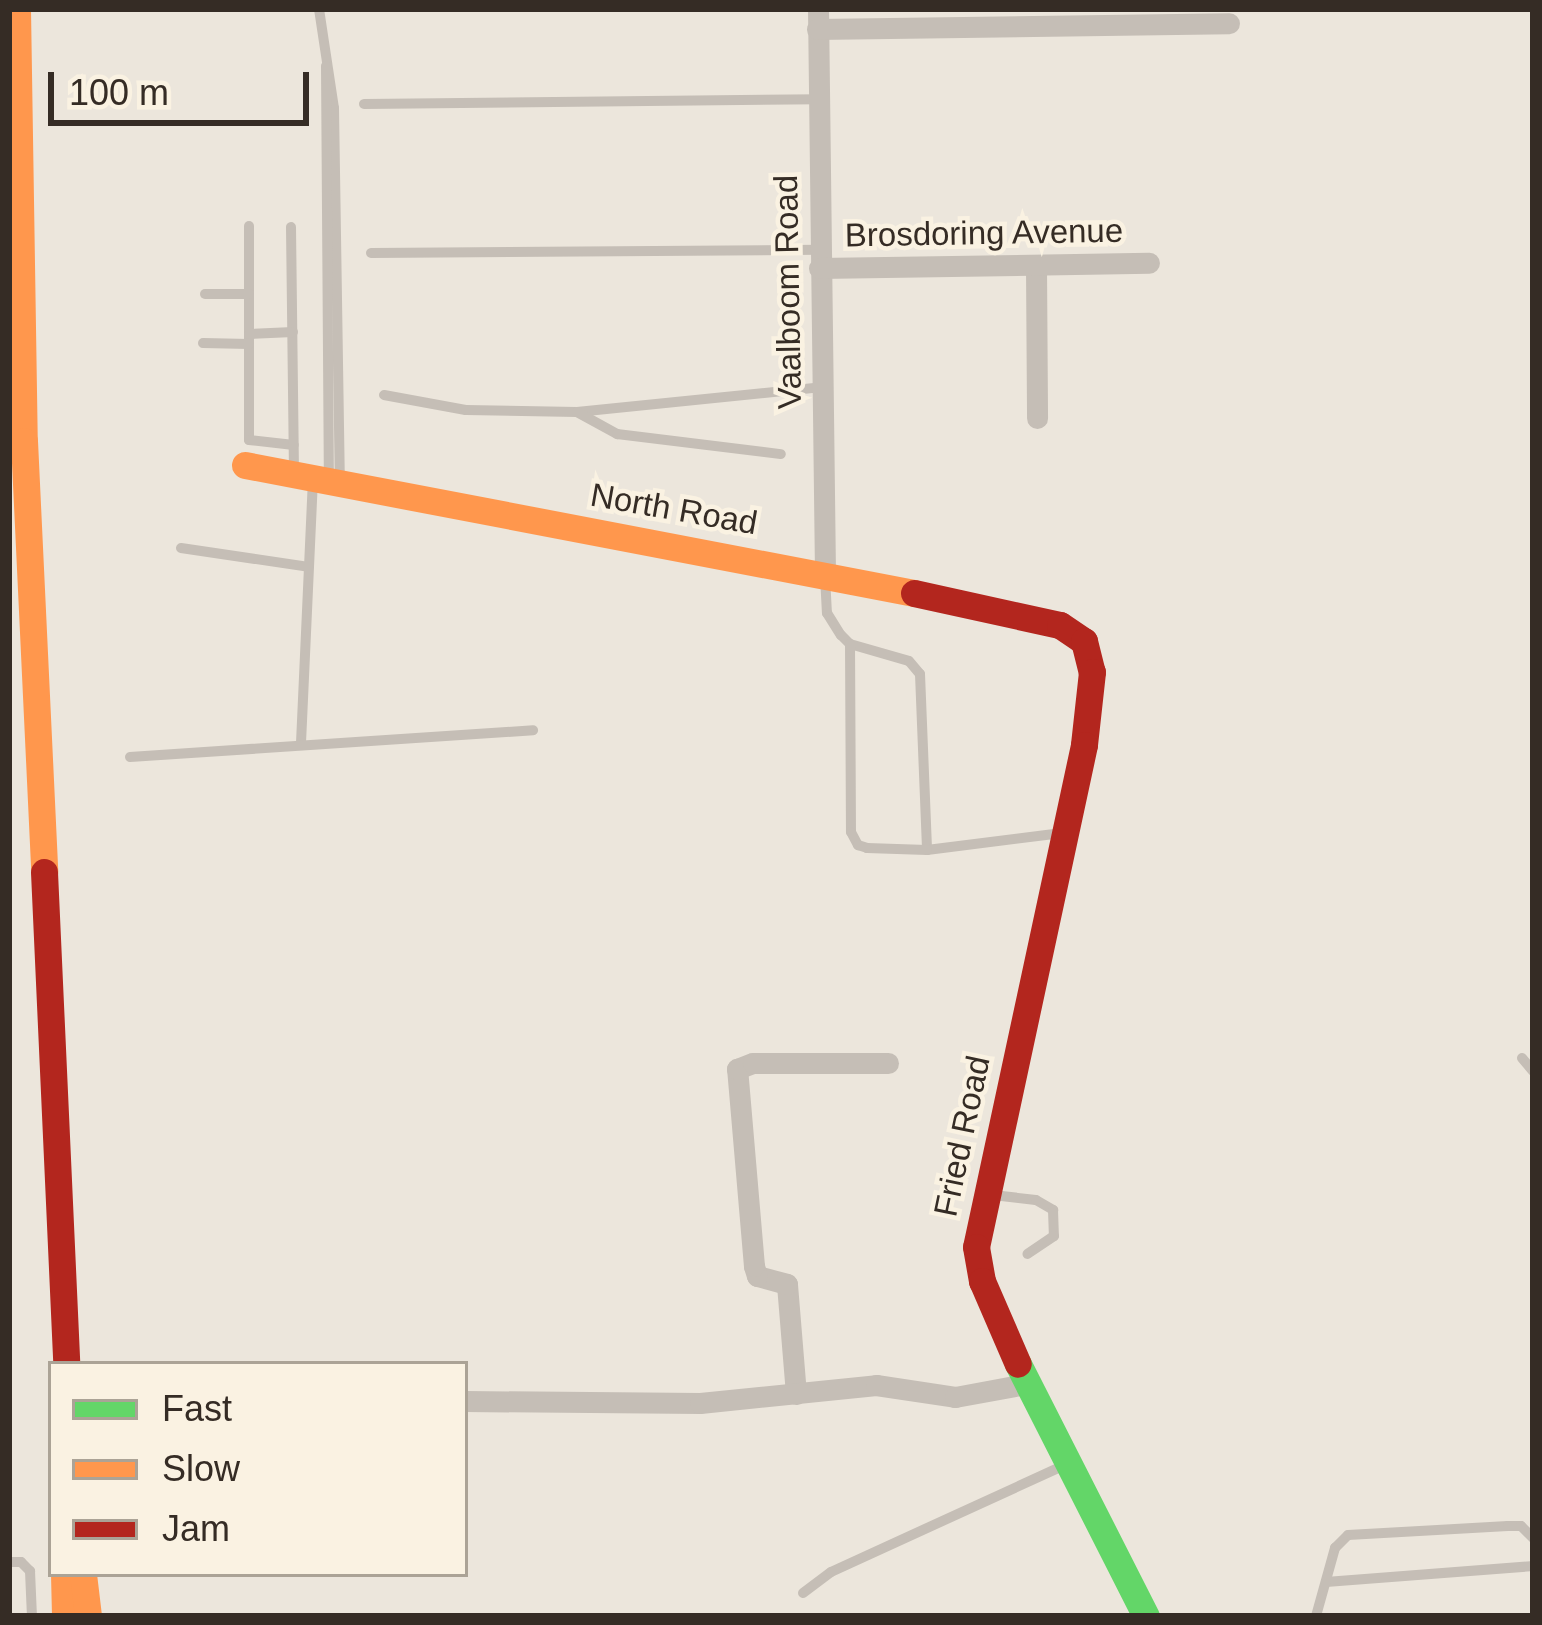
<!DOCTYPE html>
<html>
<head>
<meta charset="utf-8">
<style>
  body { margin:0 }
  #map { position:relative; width:1542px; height:1625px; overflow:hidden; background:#ece6dc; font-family:Helvetica,sans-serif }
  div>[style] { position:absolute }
  .lane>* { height:10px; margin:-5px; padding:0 5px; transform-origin:5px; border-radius:5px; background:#c5beb6 }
  .street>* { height:21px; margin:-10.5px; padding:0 10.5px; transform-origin:10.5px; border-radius:10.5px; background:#c5beb6 }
  .fast>* { height:27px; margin:-13.5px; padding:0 13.5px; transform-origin:13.5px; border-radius:13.5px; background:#63d668 }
  .slow>* { height:27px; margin:-13.5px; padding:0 13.5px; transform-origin:13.5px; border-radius:13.5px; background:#ff974d }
  .jam>* { height:27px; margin:-13.5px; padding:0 13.5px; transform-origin:13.5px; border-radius:13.5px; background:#b3261e }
  span { translate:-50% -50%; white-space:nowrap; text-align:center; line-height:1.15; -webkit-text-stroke:9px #faf2e2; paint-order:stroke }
  .street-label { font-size:33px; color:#352c25 }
  .frame { position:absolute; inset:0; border:12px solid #352c25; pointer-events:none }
  .legend { position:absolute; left:48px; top:1361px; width:420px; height:216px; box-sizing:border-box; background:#faf2e2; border:3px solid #aba396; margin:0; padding:15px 21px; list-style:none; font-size:36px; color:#352c25 }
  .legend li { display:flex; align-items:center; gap:24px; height:60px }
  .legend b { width:60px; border:3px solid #aba396 }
  .scale { position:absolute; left:48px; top:72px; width:261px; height:54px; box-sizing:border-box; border:6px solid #352c25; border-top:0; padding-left:15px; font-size:36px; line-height:42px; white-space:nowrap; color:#352c25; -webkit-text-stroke:9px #faf2e2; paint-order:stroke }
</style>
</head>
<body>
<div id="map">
  <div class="lane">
    <div style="left:319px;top:9px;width:100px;rotate:81.4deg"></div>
    <div style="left:334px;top:108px;width:370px;rotate:89.1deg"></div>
    <div style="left:326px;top:66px;width:413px;rotate:89.6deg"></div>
    <div style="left:364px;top:104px;width:455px;rotate:-0.6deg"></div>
    <div style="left:249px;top:226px;width:214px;rotate:90deg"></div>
    <div style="left:249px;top:440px;width:45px;rotate:6.3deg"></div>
    <div style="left:291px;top:227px;width:245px;rotate:89.3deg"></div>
    <div style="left:371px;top:253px;width:448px;rotate:-0.4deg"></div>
    <div style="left:205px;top:294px;width:44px"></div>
    <div style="left:249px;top:334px;width:44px;rotate:-2.6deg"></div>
    <div style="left:203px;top:343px;width:46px;rotate:1.2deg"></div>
    <div style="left:384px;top:395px;width:83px;rotate:10.4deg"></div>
    <div style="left:466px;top:410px;width:111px;rotate:1deg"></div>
    <div style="left:577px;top:412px;width:246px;rotate:-5.8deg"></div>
    <div style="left:577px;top:412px;width:46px;rotate:28.8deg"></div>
    <div style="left:617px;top:434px;width:165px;rotate:7deg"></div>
    <div style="left:181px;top:548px;width:129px;rotate:8.4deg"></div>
    <div style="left:825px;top:576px;width:37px;rotate:87deg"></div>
    <div style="left:827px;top:613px;width:26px;rotate:58deg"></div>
    <div style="left:841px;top:635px;width:13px;rotate:45deg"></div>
    <div style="left:850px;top:644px;width:61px;rotate:16.1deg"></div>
    <div style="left:909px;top:661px;width:17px;rotate:50deg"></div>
    <div style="left:920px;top:674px;width:176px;rotate:87.7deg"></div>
    <div style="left:927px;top:850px;width:136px;rotate:-7.2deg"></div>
    <div style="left:850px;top:644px;width:188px;rotate:89.7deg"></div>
    <div style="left:851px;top:832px;width:15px;rotate:62deg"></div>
    <div style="left:858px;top:845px;width:9px;rotate:18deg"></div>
    <div style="left:867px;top:848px;width:60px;rotate:1.9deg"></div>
    <div style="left:301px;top:743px;width:260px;rotate:-87.4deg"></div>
    <div style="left:130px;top:757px;width:404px;rotate:-3.8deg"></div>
    <div style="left:1522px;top:1058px;width:17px;rotate:50deg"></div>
    <div style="left:993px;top:1195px;width:43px;rotate:6.6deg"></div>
    <div style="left:1036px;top:1200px;width:20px;rotate:30deg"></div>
    <div style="left:1053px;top:1210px;width:26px;rotate:88deg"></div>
    <div style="left:1054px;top:1236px;width:32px;rotate:146deg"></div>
    <div style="left:9px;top:1562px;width:12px"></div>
    <div style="left:21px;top:1562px;width:13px;rotate:45deg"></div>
    <div style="left:30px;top:1571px;width:45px;rotate:87.5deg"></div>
    <div style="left:1326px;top:1582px;width:208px;rotate:-4.4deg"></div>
    <div style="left:803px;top:1593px;width:35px;rotate:-37deg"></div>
    <div style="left:831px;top:1572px;width:255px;rotate:-24.6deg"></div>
    <div style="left:1316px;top:1616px;width:71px;rotate:-74.4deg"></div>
    <div style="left:1335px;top:1548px;width:18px;rotate:-45deg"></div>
    <div style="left:1348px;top:1535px;width:160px;rotate:-3.2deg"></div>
    <div style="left:1508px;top:1526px;width:13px"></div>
    <div style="left:1521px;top:1526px;width:17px;rotate:45deg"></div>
  </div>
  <div class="street">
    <div style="left:818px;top:9px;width:564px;rotate:89.29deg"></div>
    <div style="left:817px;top:29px;width:412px;rotate:-0.8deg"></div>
    <div style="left:1036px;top:267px;width:151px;rotate:89.6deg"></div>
    <div style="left:819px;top:268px;width:330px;rotate:-0.9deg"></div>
    <div style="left:796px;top:1394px;width:110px;rotate:-94.7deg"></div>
    <div style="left:787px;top:1284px;width:31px;rotate:-165deg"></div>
    <div style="left:757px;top:1276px;width:10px;rotate:-107deg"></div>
    <div style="left:754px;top:1266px;width:198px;rotate:-94.9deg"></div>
    <div style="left:737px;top:1069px;width:17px;rotate:-21deg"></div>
    <div style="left:753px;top:1063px;width:135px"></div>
    <div style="left:465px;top:1401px;width:235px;rotate:0.5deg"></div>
    <div style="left:700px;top:1403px;width:177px;rotate:-5.8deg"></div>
    <div style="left:876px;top:1385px;width:80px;rotate:8.6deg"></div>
    <div style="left:955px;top:1397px;width:72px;rotate:-10.4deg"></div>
  </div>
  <div class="fast">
    <div style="left:1018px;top:1364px;width:283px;rotate:63.1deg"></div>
  </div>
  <div class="slow">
    <div style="left:17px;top:9px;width:432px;rotate:89.1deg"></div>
    <div style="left:24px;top:441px;width:431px;rotate:87.3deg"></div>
    <div style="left:245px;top:465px;width:681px;rotate:10.83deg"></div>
    <div style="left:64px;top:1574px;width:42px;rotate:88.6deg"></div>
    <div style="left:83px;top:1574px;width:42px;rotate:83.2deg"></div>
  </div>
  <div class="jam">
    <div style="left:914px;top:593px;width:149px;rotate:12.4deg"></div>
    <div style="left:1060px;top:625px;width:29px;rotate:34deg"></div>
    <div style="left:1084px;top:641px;width:32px;rotate:76deg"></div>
    <div style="left:1092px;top:672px;width:73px;rotate:96.3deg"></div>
    <div style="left:1084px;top:745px;width:513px;rotate:102.14deg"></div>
    <div style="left:976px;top:1247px;width:35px;rotate:80deg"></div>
    <div style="left:982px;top:1281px;width:90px;rotate:66.6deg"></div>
    <div style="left:44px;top:872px;width:492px;rotate:87.4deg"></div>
  </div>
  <div class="street-label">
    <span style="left:984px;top:233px;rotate:-1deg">Brosdoring Avenue</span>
    <span style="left:788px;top:292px;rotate:-91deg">Vaalboom Road</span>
    <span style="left:674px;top:509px;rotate:10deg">North Road</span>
    <span style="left:962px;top:1136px;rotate:-78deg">Fried Road</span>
  </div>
  <div class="frame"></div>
  <ul class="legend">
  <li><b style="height:15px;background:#63d668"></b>Fast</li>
  <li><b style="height:15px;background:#ff974d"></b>Slow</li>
  <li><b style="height:15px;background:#b3261e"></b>Jam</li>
  </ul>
  <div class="scale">100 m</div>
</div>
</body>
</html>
